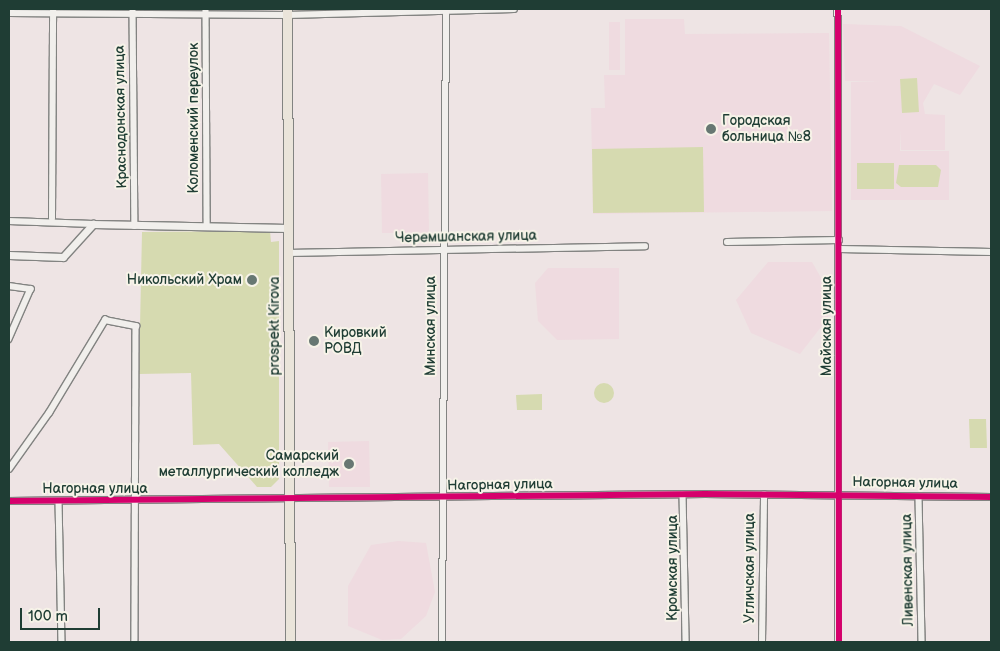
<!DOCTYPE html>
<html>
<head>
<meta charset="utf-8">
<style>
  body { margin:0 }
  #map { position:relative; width:1000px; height:651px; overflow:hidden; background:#eee4e4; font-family:"Balsamiq Sans",sans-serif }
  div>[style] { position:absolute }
  .built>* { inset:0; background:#efdbe0 }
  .green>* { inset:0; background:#d6dab0 }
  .round { border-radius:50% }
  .roads { filter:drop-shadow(1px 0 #828381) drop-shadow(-1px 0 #828381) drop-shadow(0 1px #828381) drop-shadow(0 -1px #828381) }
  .minor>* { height:5.5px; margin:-2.75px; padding:0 2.75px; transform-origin:2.75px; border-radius:2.75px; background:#f1efec }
  .tertiary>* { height:7px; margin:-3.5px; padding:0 3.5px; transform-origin:3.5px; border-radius:3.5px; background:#f1efec }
  .primary>* { height:9px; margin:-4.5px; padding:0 4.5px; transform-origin:4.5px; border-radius:4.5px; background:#eae4da }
  .cycleway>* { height:6px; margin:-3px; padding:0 3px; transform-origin:3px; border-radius:3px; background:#d6006c }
  .dots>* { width:14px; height:14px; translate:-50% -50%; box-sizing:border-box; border:2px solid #f7f3e8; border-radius:50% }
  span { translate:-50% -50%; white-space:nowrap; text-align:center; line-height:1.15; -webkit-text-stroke:4px #f7f3e8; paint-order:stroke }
  .street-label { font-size:14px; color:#1f3d34 }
  .poi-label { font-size:14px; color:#1f3d34 }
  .left { translate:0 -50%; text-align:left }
  .right { translate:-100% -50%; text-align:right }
  .frame { position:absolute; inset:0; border:10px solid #1f3d34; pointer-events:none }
  .scale { position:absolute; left:20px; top:608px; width:80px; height:22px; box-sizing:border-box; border:2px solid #1f3d34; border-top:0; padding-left:6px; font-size:15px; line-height:18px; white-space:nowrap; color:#1f3d34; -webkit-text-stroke:4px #f7f3e8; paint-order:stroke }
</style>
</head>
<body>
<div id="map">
  <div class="built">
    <div style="clip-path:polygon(625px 19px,684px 19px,685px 34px,829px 33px,832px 211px,593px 214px,591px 108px,605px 108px,604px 75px,625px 75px)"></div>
    <div style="clip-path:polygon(609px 22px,620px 22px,620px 70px,609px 70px)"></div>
    <div style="clip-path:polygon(843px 24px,901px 26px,980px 66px,960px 95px,934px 84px,923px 103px,925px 114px,945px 115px,945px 150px,901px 150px,900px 129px,900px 151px,949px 151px,949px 200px,851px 200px,851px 82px,881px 81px,845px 81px)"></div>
    <div style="clip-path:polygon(428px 173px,429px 233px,382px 233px,381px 174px)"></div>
    <div style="clip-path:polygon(768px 262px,812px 262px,828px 290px,828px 318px,800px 354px,751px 333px,736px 300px)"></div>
    <div style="clip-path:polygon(548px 268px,619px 268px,619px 339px,557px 340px,538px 321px,535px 283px)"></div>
    <div style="clip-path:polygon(369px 441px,370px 487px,329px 487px,328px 442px)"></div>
    <div style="clip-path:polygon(398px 541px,426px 543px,435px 592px,426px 616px,401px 639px,382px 640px,348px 626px,348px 586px,371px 545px)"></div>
  </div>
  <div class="green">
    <div style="clip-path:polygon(917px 78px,919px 112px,902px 113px,900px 79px)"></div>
    <div style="clip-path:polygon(703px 147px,704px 212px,593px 213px,592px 149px)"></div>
    <div style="clip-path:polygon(857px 163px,894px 163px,894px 189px,857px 189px)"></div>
    <div style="clip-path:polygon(936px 165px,941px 170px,938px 187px,901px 187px,896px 183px,899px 165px)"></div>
    <div style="clip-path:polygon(270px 231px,271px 242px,279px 241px,279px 479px,271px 487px,257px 487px,219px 444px,193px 445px,191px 373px,139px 374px,142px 232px)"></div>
    <div class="round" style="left:594px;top:383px;width:20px;height:20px"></div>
    <div style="clip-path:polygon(542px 394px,542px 410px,517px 410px,516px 395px)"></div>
    <div style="clip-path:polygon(969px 419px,986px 419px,987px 448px,970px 448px)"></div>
  </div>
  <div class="roads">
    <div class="minor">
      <div style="left:133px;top:9px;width:217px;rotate:89.5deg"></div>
      <div style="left:206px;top:9px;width:218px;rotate:89.7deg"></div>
      <div style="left:838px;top:9px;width:633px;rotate:89.91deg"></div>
      <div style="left:9px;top:13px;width:278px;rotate:0.4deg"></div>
      <div style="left:287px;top:15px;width:227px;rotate:-1.5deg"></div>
      <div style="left:52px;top:219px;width:210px;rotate:-89.7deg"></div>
      <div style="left:9px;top:221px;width:84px;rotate:2deg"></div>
      <div style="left:727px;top:242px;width:112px;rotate:-1deg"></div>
      <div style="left:840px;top:249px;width:151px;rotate:1.1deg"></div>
      <div style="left:288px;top:253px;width:357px;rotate:-1.1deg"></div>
      <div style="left:9px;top:286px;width:22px;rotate:8deg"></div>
      <div style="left:31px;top:289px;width:55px;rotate:113.7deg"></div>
      <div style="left:9px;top:469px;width:69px;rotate:-54.5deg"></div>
      <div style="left:49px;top:413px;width:109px;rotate:-58.9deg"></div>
      <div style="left:105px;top:320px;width:32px;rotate:11deg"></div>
      <div style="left:136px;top:326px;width:316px;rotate:90.2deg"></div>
      <div style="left:683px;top:494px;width:148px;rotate:88.8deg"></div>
      <div style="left:919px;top:497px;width:145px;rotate:88.8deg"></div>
      <div style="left:9px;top:501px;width:696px;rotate:-0.58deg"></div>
      <div style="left:705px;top:494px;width:286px;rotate:0.6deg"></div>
      <div style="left:59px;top:501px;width:141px;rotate:88.8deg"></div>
      <div style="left:442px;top:642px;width:632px;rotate:-89.64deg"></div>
      <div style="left:762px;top:642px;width:147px;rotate:-89.2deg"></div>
    </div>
    <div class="tertiary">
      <div style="left:9px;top:255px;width:54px;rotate:2.1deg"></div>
      <div style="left:63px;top:257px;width:45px;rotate:-47.7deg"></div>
      <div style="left:93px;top:224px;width:195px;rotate:1.2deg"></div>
    </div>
    <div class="primary">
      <div style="left:287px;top:9px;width:633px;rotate:89.73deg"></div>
    </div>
  </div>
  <div class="cycleway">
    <div style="left:838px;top:9px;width:633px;rotate:89.91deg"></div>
    <div style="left:9px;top:501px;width:696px;rotate:-0.58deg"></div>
    <div style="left:705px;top:494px;width:286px;rotate:0.6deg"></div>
  </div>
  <div class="dots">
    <div style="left:711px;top:129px;background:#677772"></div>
    <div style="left:252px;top:280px;background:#677772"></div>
    <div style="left:314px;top:341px;background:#677772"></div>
    <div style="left:349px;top:464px;background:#677772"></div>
  </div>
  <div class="street-label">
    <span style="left:121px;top:117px;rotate:-91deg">Краснодонская улица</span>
    <span style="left:194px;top:118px;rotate:-90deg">Коломенский переулок</span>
    <span style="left:466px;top:237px;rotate:-1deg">Черемшанская улица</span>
    <span style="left:275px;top:326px;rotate:-90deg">prospekt Kirova</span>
    <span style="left:431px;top:326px;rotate:-90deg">Минская улица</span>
    <span style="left:827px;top:326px;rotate:-90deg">Майская улица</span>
    <span style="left:905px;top:483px;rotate:1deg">Нагорная улица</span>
    <span style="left:500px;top:485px;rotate:-1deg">Нагорная улица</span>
    <span style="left:95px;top:489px">Нагорная улица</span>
    <span style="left:673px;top:568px;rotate:-90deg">Кромская улица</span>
    <span style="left:750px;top:568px;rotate:-90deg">Угличская улица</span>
    <span style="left:908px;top:570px;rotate:-91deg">Ливенская улица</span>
  </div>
  <div class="poi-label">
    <span class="left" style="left:722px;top:129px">Городская<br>больница №8</span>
    <span class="right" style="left:242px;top:280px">Никольский Храм</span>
    <span class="left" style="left:324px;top:341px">Кировкий<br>РОВД</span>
    <span class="right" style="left:339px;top:464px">Самарский<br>металлургический колледж</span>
  </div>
  <div class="frame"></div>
  <div class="scale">100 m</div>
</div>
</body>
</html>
